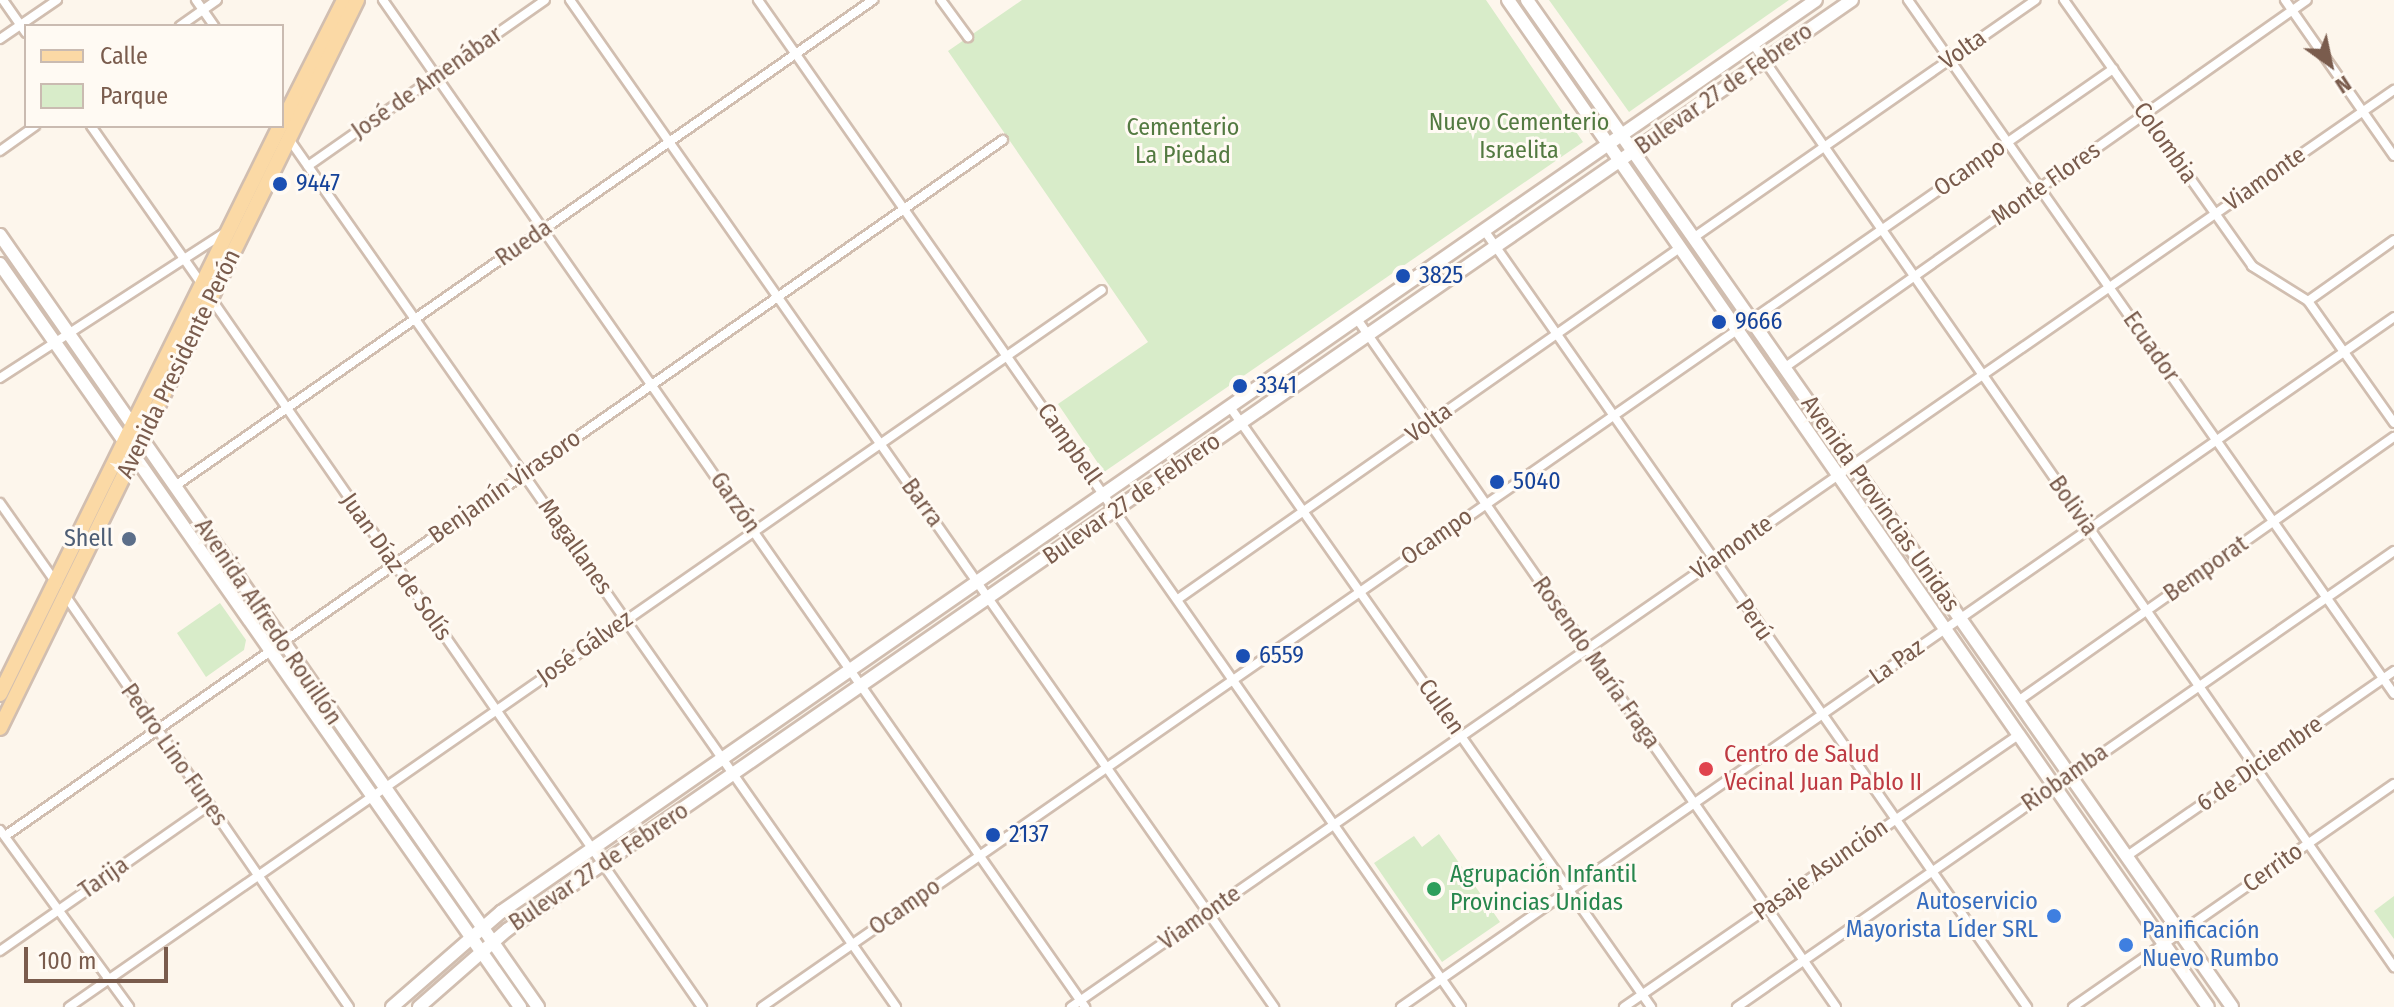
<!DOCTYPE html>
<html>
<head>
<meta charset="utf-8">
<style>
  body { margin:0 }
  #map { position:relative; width:2394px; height:1007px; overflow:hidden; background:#fdf6ec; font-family:"Fira Sans Condensed",sans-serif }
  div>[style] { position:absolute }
  .green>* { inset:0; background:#d8ecc9 }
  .roads { filter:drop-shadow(2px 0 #d1beb0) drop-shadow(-2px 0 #d1beb0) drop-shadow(0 2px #d1beb0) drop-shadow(0 -2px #d1beb0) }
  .street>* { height:8px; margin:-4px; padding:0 4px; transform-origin:4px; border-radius:4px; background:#fff }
  .secondary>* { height:12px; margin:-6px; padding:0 6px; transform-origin:6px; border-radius:6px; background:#fff }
  .primary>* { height:14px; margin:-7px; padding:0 7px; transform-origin:7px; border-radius:7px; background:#fbd9a5 }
  .dots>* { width:22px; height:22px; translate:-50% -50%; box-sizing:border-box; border:4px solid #fffaf3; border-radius:50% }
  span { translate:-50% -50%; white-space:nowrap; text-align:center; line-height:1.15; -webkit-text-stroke:6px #fffaf3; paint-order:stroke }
  .street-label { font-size:24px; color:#7a5c4d }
  .park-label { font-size:24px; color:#537a41 }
  .transit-label { font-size:24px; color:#164399 }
  .left { translate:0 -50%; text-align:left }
  .service-label { font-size:24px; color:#4e5e75 }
  .right { translate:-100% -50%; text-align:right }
  .health-label { font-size:24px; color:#be3a42 }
  .leisure-label { font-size:24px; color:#27864d }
  .shop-label { font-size:24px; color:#366cbe }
  .legend { position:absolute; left:24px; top:24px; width:260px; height:104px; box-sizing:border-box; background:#fffaf3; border:2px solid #cabbb1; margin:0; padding:10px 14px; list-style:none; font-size:24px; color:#7a5c4d }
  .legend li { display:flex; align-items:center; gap:16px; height:40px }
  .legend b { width:40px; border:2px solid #cabbb1 }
  .north { position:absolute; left:2290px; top:24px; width:80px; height:80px; -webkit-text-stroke:6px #fffaf3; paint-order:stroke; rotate:147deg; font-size:22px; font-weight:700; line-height:32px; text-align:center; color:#7a5c4d }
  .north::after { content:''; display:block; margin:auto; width:28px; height:36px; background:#7a5c4d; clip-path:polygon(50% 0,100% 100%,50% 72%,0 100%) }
  .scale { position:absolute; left:24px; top:947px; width:144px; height:36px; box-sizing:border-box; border:4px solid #7a5c4d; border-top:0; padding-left:10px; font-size:24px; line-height:28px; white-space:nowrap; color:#7a5c4d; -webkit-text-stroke:6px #fffaf3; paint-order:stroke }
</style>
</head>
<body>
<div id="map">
  <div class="green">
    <div style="clip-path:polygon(1022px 0,1486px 0,1583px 142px,1104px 472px,1058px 404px,1148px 342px,948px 51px)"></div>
    <div style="clip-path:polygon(1549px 0,1789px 0,1629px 112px)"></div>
    <div style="clip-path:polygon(152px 465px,266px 629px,261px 632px,147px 468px)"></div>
    <div style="clip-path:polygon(220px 603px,246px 640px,244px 650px,206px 677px,177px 633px)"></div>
    <div style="clip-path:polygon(287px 658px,373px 783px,369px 786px,282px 662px)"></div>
    <div style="clip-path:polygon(1439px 834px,1500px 922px,1442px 962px,1374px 863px,1414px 836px,1422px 847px)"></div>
    <div style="clip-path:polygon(2394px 896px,2394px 939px,2374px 911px)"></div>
  </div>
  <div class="roads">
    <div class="street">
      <div style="left:3px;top:0;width:40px;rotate:55.1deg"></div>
      <div style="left:196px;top:0;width:32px;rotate:55deg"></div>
      <div style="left:383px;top:0;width:1228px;rotate:55.12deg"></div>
      <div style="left:570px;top:0;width:1229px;rotate:55.04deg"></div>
      <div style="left:758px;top:0;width:1228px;rotate:55.08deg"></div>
      <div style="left:941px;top:0;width:46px;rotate:53.9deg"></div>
      <div style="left:1908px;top:0;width:847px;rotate:55deg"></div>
      <div style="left:2064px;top:0;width:326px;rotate:54.7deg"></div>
      <div style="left:2252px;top:266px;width:66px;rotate:32deg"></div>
      <div style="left:2308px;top:301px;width:149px;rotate:54.8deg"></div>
      <div style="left:2285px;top:0;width:190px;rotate:55.1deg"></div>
      <div style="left:180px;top:26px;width:45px;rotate:-35.1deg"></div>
      <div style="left:0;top:39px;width:69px;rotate:-34.4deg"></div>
      <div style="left:1753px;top:44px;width:1124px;rotate:55.22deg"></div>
      <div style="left:91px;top:126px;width:195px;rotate:55deg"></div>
      <div style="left:289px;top:139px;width:1059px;rotate:55.03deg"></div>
      <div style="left:0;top:151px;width:43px;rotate:-35.5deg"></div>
      <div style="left:308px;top:166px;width:289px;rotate:-35deg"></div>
      <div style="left:1484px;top:230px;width:948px;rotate:55.05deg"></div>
      <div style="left:1693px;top:238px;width:417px;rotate:-34.8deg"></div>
      <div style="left:210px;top:297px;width:864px;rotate:55.28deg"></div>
      <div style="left:2308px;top:301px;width:105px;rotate:-35.3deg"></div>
      <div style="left:1357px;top:319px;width:838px;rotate:55.15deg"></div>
      <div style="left:1784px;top:368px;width:639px;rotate:-35.13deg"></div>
      <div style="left:0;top:378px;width:270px;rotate:-32.9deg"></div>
      <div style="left:1230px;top:407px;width:733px;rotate:54.94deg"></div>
      <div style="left:175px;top:486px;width:851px;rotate:-34.85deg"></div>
      <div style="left:0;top:503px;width:99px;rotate:54.9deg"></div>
      <div style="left:65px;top:595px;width:500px;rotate:55.42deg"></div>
      <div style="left:1178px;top:599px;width:614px;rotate:-34.98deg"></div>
      <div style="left:2018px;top:701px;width:459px;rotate:-35.1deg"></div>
      <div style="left:0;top:830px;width:219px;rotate:53.9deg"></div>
      <div style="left:8px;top:834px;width:1213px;rotate:-34.9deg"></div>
      <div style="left:2127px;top:856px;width:325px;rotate:-34.7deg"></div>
      <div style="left:0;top:951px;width:254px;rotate:-34.9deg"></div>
      <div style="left:69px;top:1007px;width:1257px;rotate:-34.76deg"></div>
      <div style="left:762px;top:1007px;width:1645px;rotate:-34.77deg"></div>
      <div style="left:1071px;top:1007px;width:1610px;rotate:-34.73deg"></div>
      <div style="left:1401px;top:1007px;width:1209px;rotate:-34.79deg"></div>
      <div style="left:1624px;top:1007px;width:480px;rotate:-34.6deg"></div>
      <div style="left:1737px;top:1007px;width:800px;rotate:-34.76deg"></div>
      <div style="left:2073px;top:1007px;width:391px;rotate:-34.8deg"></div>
    </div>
    <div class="secondary">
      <div style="left:1508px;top:0;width:1226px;rotate:55.2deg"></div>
      <div style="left:1527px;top:0;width:1229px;rotate:55deg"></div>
      <div style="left:0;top:235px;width:941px;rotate:55.13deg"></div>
      <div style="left:0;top:264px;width:907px;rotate:55.01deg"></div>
      <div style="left:392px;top:1007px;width:145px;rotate:-41.1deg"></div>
      <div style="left:501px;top:912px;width:1600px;rotate:-34.74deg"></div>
      <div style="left:419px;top:1007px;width:117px;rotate:-41.2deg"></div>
      <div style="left:507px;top:930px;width:1635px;rotate:-34.66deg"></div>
    </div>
    <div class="primary">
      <div style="left:282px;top:123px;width:138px;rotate:-63.2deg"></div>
      <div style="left:0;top:694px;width:633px;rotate:-63.76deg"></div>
      <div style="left:0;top:728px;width:811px;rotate:-63.88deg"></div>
    </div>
  </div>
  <div class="dots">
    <div style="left:280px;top:184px;background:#1a4fb4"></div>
    <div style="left:1403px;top:276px;background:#1a4fb4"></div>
    <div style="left:1719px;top:322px;background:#1a4fb4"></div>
    <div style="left:1240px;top:386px;background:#1a4fb4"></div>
    <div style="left:1497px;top:482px;background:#1a4fb4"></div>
    <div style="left:129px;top:539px;background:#5c6f8a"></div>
    <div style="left:1243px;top:656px;background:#1a4fb4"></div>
    <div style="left:1706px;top:769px;background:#e0444e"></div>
    <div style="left:993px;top:835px;background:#1a4fb4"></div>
    <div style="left:1434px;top:889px;background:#2e9e5b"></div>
    <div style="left:2054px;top:916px;background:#3f7fe0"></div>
    <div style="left:2126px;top:945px;background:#3f7fe0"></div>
  </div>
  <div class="street-label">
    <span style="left:1963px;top:50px;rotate:-35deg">Volta</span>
    <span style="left:427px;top:83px;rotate:-35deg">José de Amenábar</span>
    <span style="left:1724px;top:89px;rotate:-35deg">Bulevar 27 de Febrero</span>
    <span style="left:2165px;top:143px;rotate:55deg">Colombia</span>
    <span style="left:1970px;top:168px;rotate:-35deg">Ocampo</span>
    <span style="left:2265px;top:179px;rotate:-35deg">Viamonte</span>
    <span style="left:2046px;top:184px;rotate:-35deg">Monte Flores</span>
    <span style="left:524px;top:243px;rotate:-35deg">Rueda</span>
    <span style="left:2151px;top:347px;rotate:55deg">Ecuador</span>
    <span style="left:179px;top:364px;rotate:-64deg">Avenida Presidente Perón</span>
    <span style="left:1429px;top:423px;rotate:-35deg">Volta</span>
    <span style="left:1069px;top:444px;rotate:55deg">Campbell</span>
    <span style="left:505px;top:487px;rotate:-35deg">Benjamín Virasoro</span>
    <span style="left:1132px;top:499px;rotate:-35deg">Bulevar 27 de Febrero</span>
    <span style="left:735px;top:503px;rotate:55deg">Garzón</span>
    <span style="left:922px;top:503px;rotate:54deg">Barra</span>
    <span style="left:1880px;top:504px;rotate:55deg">Avenida Provincias Unidas</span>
    <span style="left:2073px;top:506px;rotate:55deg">Bolivia</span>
    <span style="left:1437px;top:537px;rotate:-35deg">Ocampo</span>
    <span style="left:575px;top:547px;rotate:55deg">Magallanes</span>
    <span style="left:1732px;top:548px;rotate:-35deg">Viamonte</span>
    <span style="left:396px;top:567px;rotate:55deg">Juan Díaz de Solís</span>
    <span style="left:2206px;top:569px;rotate:-35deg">Bemporat</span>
    <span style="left:1754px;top:620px;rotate:55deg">Perú</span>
    <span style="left:268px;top:622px;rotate:56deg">Avenida Alfredo Rouillón</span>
    <span style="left:585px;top:648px;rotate:-35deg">José Gálvez</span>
    <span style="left:1897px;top:662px;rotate:-35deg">La Paz</span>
    <span style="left:1596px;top:663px;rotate:55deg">Rosendo María Fraga</span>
    <span style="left:1441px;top:707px;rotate:55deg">Cullen</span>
    <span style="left:174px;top:755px;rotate:55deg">Pedro Lino Funes</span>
    <span style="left:2260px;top:764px;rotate:-35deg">6 de Diciembre</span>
    <span style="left:2065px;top:778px;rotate:-35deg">Riobamba</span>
    <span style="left:599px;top:867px;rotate:-34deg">Bulevar 27 de Febrero</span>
    <span style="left:2273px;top:868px;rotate:-35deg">Cerrito</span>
    <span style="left:1821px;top:870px;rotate:-35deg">Pasaje Asunción</span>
    <span style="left:104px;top:878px;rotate:-35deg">Tarija</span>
    <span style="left:905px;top:907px;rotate:-35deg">Ocampo</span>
    <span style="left:1200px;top:918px;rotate:-35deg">Viamonte</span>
  </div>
  <div class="park-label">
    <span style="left:1519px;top:137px">Nuevo Cementerio<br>Israelita</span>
    <span style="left:1183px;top:142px">Cementerio<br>La Piedad</span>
  </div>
  <div class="transit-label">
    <span class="left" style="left:296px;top:184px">9447</span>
    <span class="left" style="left:1419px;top:276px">3825</span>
    <span class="left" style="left:1735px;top:322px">9666</span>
    <span class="left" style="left:1256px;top:386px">3341</span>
    <span class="left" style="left:1513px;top:482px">5040</span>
    <span class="left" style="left:1259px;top:656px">6559</span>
    <span class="left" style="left:1009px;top:835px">2137</span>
  </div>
  <div class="service-label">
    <span class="right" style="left:113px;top:539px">Shell</span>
  </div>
  <div class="health-label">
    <span class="left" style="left:1724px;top:769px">Centro de Salud<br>Vecinal Juan Pablo II</span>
  </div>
  <div class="leisure-label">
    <span class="left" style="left:1450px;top:889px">Agrupación Infantil<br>Provincias Unidas</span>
  </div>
  <div class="shop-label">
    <span class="right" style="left:2038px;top:916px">Autoservicio<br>Mayorista Líder SRL</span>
    <span class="left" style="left:2142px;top:945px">Panificación<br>Nuevo Rumbo</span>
  </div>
  <ul class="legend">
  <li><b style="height:10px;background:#fbd9a5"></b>Calle</li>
  <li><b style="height:22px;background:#d8ecc9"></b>Parque</li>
  </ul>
  <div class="north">N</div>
  <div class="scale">100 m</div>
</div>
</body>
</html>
